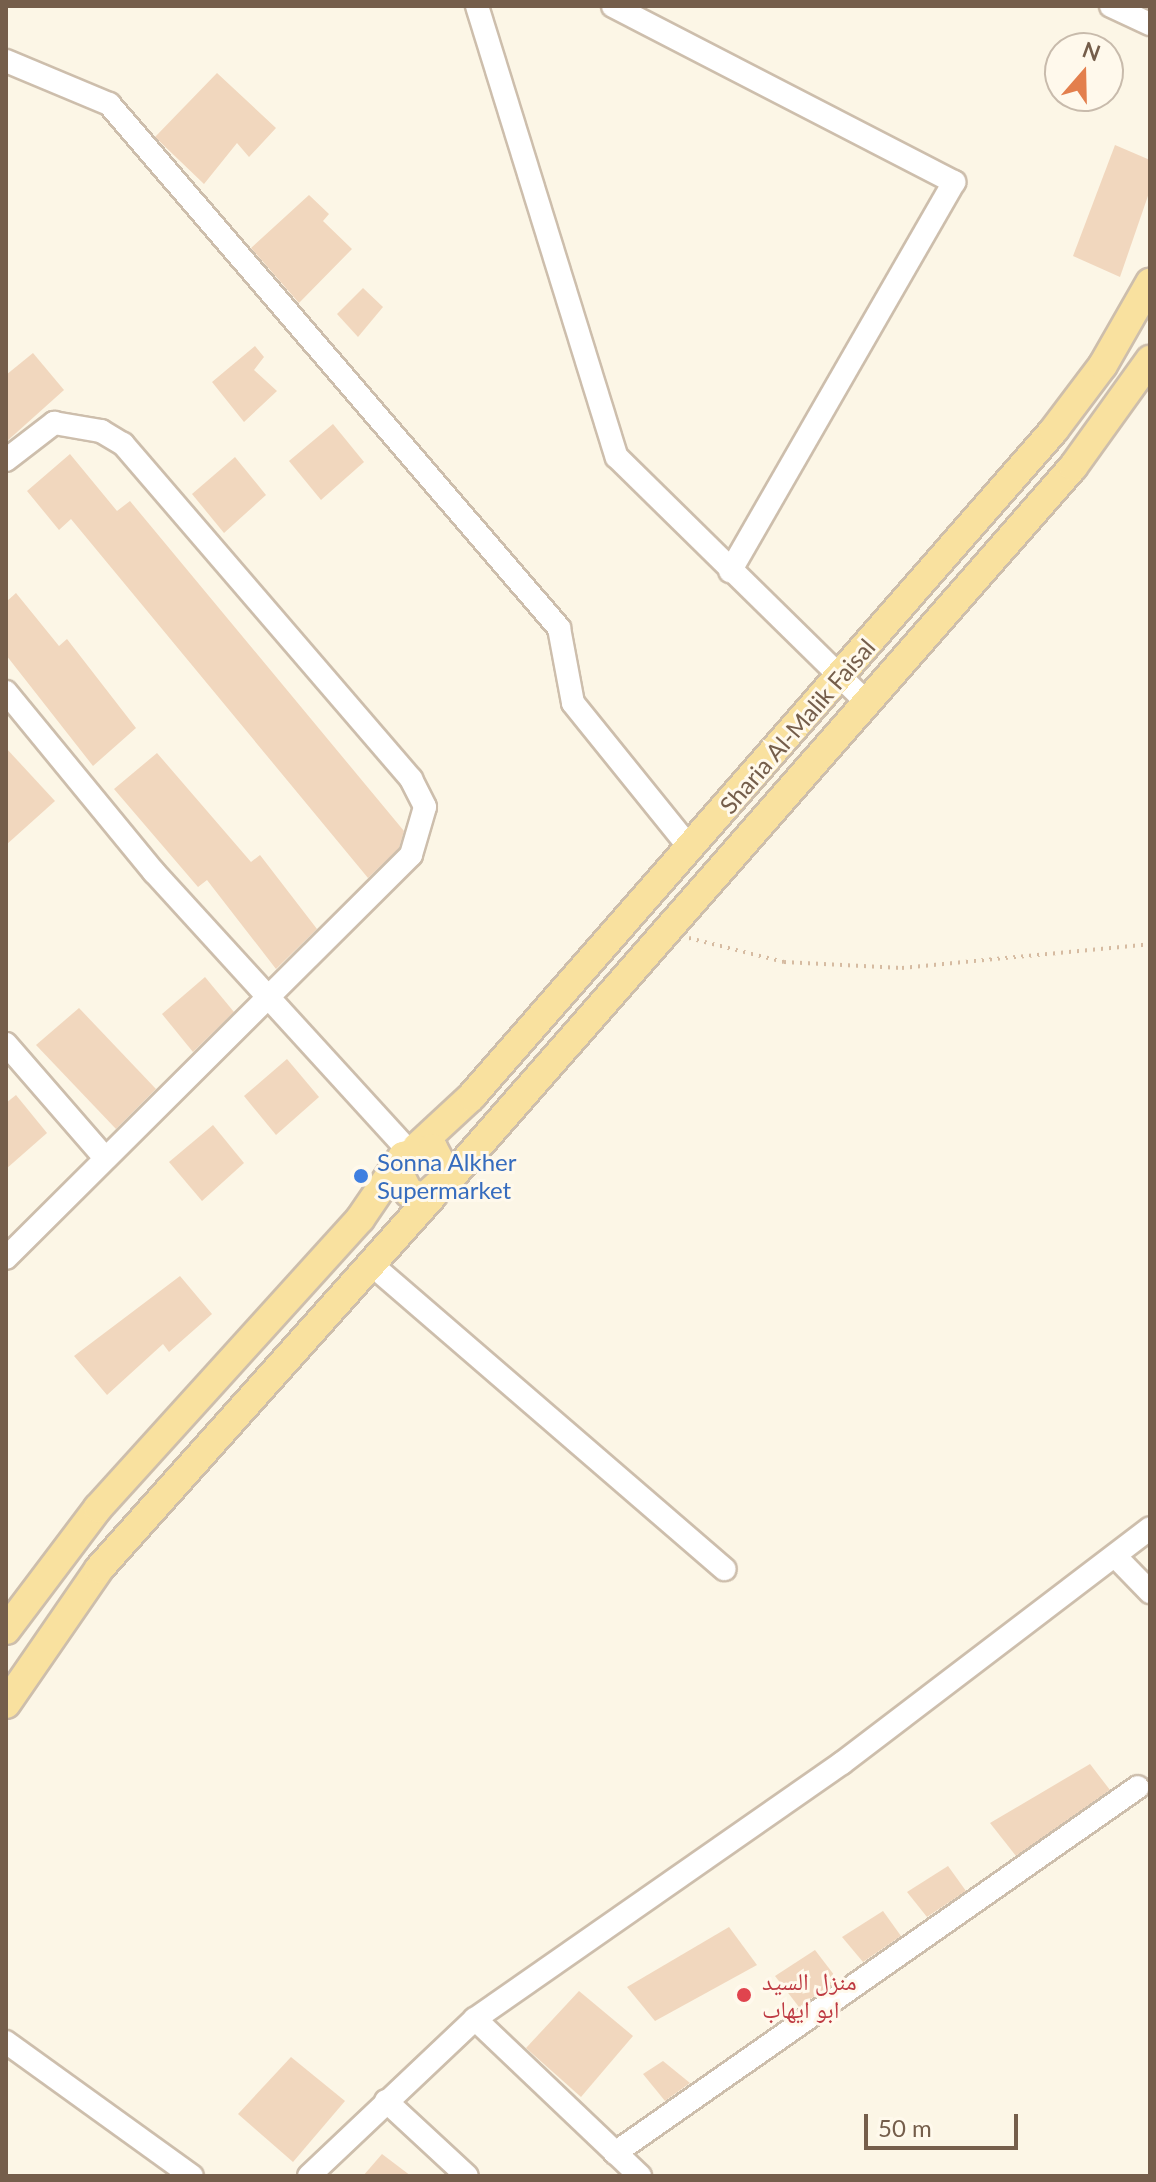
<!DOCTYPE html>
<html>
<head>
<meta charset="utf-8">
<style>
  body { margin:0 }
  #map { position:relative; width:1156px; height:2182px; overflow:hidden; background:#fcf6e6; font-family:Lato,"Noto Naskh Arabic",sans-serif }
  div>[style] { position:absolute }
  .building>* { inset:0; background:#f1d7be }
  .path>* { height:4px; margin-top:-2px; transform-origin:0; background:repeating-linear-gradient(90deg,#d6bba1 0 2px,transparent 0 8px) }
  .roads { filter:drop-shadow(2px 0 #cdbeac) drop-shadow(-2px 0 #cdbeac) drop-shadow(0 2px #cdbeac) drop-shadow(0 -2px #cdbeac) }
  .minor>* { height:22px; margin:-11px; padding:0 11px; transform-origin:11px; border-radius:11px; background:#fff }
  .major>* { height:28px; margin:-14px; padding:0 14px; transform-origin:14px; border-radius:14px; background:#f9e19f }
  .dots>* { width:22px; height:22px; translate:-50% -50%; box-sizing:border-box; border:4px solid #fff9ec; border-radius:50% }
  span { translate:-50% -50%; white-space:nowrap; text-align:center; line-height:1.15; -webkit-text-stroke:6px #fff9ec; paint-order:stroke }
  .street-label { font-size:24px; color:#755e4b }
  .shop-label { font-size:24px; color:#366cbe }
  .left { translate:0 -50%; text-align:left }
  .health-label { font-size:24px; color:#be3a42 }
  .frame { position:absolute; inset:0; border:8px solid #755e4b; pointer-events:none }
  .north { position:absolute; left:1044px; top:32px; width:80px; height:80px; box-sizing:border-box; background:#fff9ec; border:2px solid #c8bbac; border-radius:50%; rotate:20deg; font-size:22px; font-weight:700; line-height:32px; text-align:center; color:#755e4b }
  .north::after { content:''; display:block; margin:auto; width:28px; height:36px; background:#e37f4d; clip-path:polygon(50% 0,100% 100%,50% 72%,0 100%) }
  .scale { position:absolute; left:864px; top:2114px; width:154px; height:36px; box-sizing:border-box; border:4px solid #755e4b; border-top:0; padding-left:10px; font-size:24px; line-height:28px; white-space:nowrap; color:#755e4b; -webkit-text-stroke:6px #fff9ec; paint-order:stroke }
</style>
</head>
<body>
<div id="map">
  <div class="building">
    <div style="clip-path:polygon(217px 73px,276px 128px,249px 157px,237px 143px,204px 184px,155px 137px)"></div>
    <div style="clip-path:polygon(1115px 145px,1150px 160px,1150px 190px,1120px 277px,1073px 256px)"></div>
    <div style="clip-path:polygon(309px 195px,329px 214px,323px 221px,352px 249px,299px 303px,251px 248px)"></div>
    <div style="clip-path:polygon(363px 288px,383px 307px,358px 337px,337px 314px)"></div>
    <div style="clip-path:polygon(255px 346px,264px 357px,254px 370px,277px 391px,244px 422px,212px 382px)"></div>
    <div style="clip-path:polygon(33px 353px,64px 390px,6px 442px,6px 375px)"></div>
    <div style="clip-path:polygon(333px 424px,364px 462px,321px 500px,289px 461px)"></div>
    <div style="clip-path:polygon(70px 454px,117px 511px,130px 501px,404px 831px,399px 848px,368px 878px,71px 519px,59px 530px,27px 491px)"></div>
    <div style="clip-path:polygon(235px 457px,266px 495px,224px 533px,192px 494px)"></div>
    <div style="clip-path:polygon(16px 593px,59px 646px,67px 639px,136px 728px,93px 766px,6px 655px,6px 602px)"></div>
    <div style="clip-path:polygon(6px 748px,55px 801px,6px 845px)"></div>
    <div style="clip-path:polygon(157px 753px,251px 862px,260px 855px,317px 929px,276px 969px,207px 880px,198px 887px,114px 789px)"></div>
    <div style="clip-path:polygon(205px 977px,234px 1012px,193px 1052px,162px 1014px)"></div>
    <div style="clip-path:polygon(79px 1008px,156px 1089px,116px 1129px,36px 1045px)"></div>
    <div style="clip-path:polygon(287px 1059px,319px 1097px,276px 1135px,244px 1096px)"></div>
    <div style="clip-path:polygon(16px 1095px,47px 1133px,6px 1169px,6px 1103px)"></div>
    <div style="clip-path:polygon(213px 1125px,244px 1163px,202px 1201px,169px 1162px)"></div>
    <div style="clip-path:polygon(180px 1276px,212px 1314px,169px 1352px,163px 1344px,107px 1395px,74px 1356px)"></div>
    <div style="clip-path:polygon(1090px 1764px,1110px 1790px,1016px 1856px,990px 1823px)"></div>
    <div style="clip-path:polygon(948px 1866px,966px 1891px,927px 1917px,907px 1892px)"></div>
    <div style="clip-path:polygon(883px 1911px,901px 1936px,863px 1962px,842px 1937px)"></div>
    <div style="clip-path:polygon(729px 1927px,757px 1965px,655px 2021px,627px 1987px)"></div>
    <div style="clip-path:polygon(815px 1950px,838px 1980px,799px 2007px,775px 1976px)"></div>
    <div style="clip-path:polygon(579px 1991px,633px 2036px,581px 2097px,526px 2048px)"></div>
    <div style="clip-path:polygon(291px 2057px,345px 2101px,293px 2162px,238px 2114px)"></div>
    <div style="clip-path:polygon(663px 2061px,690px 2083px,665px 2101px,643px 2074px)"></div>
    <div style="clip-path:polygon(382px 2154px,411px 2176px,363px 2176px)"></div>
  </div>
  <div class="path">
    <div style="left:689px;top:938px;width:98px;rotate:14.2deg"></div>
    <div style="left:784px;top:962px;width:118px;rotate:2.9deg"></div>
    <div style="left:902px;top:968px;width:249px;rotate:-5.5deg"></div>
  </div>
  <div class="roads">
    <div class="minor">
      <div style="left:477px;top:6px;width:472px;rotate:72.8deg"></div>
      <div style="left:617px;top:457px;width:351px;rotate:44.5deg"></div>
      <div style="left:613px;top:6px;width:384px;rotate:27.3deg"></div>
      <div style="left:954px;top:182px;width:449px;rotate:119.9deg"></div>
      <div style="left:1111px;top:6px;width:43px;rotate:24.8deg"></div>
      <div style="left:6px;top:61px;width:112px;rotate:22.7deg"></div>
      <div style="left:109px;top:104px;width:691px;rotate:49.34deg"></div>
      <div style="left:559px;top:628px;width:76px;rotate:79.4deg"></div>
      <div style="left:573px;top:703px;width:186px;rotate:51.1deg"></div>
      <div style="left:6px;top:460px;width:61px;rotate:-37.6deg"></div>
      <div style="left:54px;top:423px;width:48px;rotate:9.7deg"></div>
      <div style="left:101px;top:431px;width:26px;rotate:31deg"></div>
      <div style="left:123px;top:444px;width:442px;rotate:49.3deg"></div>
      <div style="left:411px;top:779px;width:31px;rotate:63deg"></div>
      <div style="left:425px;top:807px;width:50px;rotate:106.3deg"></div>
      <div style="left:411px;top:855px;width:571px;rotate:135.14deg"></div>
      <div style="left:6px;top:692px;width:233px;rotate:50.6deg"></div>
      <div style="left:154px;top:872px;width:378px;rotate:47.6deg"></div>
      <div style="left:6px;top:1044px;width:151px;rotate:49deg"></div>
      <div style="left:371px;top:1264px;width:467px;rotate:40.8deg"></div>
      <div style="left:1116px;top:1557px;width:49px;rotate:45.8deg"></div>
      <div style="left:6px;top:2042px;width:229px;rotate:35.8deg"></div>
      <div style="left:386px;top:2101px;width:110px;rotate:42.8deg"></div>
      <div style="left:615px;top:2153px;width:638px;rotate:-34.98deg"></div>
      <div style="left:309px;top:2176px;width:228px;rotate:-43.4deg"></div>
      <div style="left:640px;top:2176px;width:228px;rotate:-136.4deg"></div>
      <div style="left:475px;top:2019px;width:447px;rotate:-34.9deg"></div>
      <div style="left:842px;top:1763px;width:387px;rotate:-37.3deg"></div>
    </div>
    <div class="major">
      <div style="left:417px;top:1147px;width:74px;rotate:-42.8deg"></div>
      <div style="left:471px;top:1097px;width:886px;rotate:-48.84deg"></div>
      <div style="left:1054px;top:430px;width:81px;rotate:-53deg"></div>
      <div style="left:1103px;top:365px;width:95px;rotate:-60.2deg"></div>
      <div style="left:445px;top:1184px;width:953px;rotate:-48.79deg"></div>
      <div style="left:1073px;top:467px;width:132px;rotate:-54.3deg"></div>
      <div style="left:6px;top:1630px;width:153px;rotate:-53deg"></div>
      <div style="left:98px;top:1508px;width:390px;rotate:-47.8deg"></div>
      <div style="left:360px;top:1219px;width:76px;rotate:-55.7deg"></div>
      <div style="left:403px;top:1156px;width:31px;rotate:-15deg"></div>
      <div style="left:433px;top:1148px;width:32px;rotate:62deg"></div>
      <div style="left:448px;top:1176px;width:31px;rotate:138deg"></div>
      <div style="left:425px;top:1197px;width:16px;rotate:-166deg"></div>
      <div style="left:409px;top:1193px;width:25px;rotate:-117deg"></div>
      <div style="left:6px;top:1704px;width:164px;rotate:-55.4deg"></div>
      <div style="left:99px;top:1569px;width:501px;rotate:-48.23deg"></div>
    </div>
  </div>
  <div class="dots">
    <div style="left:361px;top:1176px;background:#3f7fe0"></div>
    <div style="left:744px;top:1995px;background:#e0444e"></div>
  </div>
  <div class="street-label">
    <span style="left:797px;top:726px;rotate:-49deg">Sharia Al-Malik Faisal</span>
  </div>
  <div class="shop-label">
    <span class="left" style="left:377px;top:1176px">Sonna Alkher<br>Supermarket</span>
  </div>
  <div class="health-label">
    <span class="left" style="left:762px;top:1995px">منزل السيد<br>ابو ايهاب</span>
  </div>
  <div class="frame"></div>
  <div class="north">N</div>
  <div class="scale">50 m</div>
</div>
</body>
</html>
